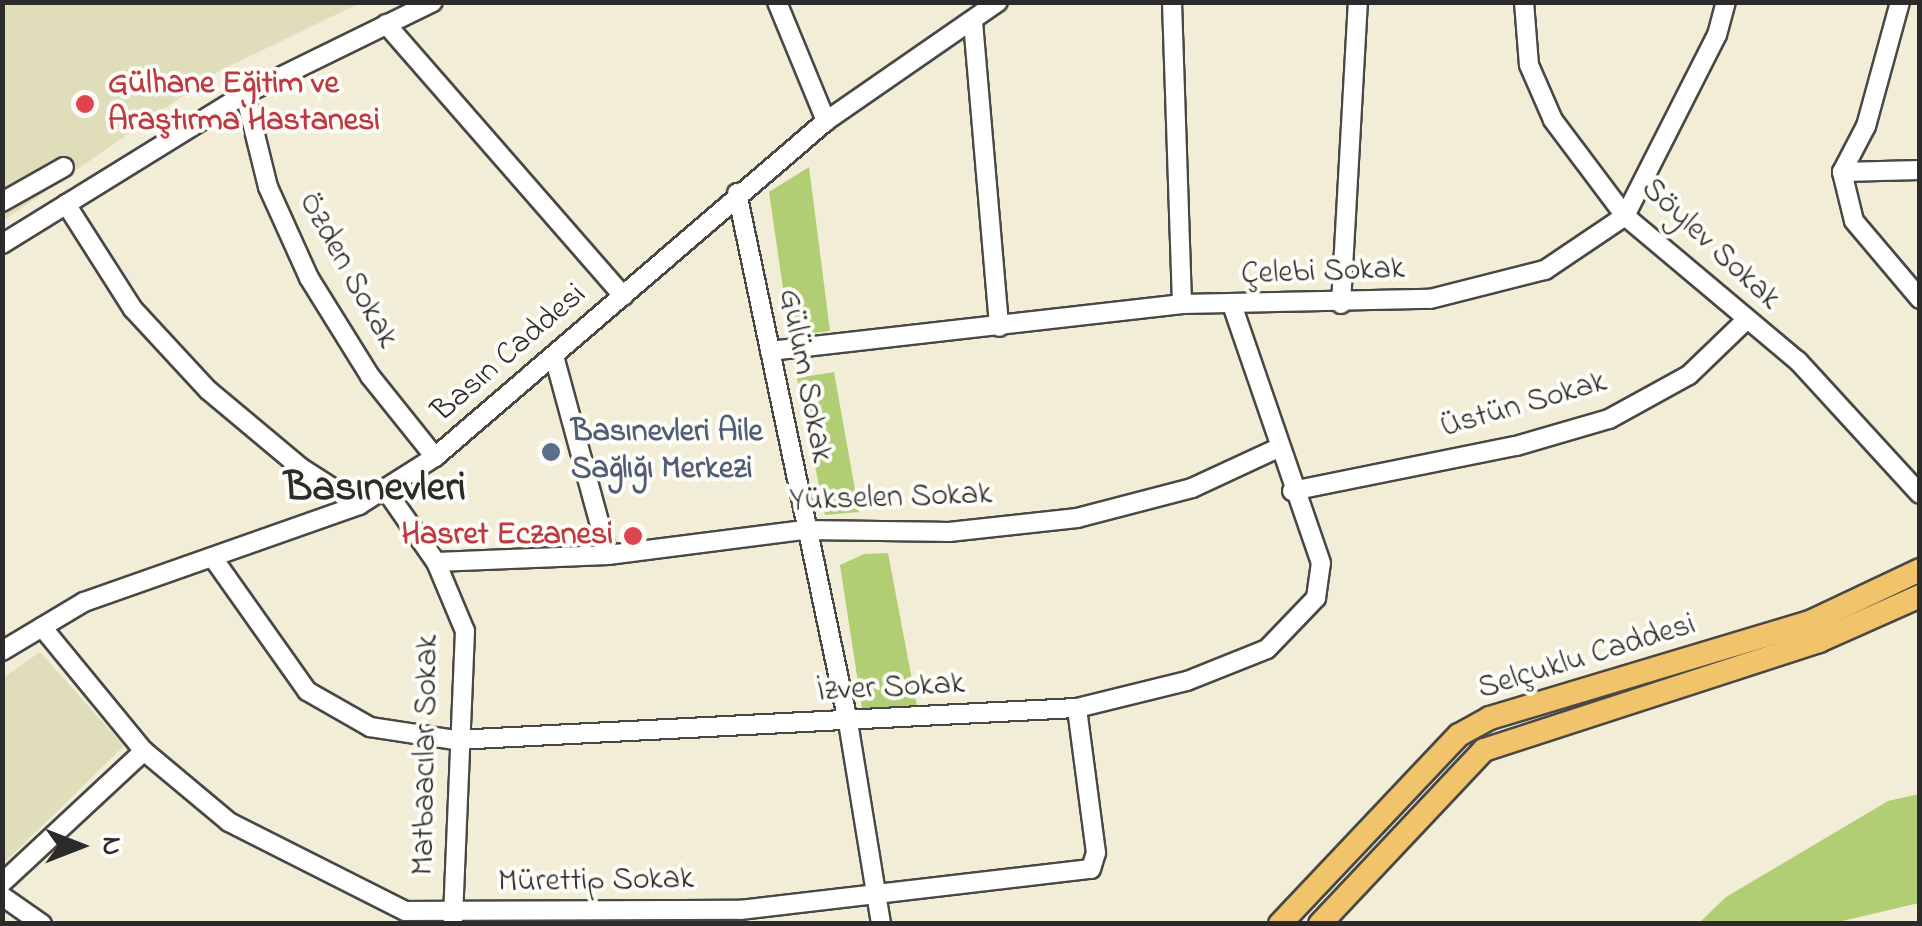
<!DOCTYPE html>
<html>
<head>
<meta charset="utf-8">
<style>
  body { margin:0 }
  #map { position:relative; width:1922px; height:926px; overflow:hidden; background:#f2edd7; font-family:"Indie Flower",sans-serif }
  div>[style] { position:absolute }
  .built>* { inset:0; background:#e0ddbb }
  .green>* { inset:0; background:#b1ce74 }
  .roads { filter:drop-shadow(2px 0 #494845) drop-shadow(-2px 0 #494845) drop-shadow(0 2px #494845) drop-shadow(0 -2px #494845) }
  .minor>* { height:18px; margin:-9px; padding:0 9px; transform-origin:9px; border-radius:9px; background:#fff }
  .major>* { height:22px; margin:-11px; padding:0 11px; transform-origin:11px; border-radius:11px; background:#f1c36a }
  .dots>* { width:28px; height:28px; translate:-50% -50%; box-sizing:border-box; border:5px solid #fdfcf7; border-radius:50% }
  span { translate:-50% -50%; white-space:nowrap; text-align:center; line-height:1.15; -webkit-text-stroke:8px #fdfcf7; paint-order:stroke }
  .health-label { font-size:32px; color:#be3a42; font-weight:700 }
  .left { translate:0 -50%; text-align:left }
  .right { translate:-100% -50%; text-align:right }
  .street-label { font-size:32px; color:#2b2b2b }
  .service-label { font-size:32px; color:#4e5e75; font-weight:700 }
  .district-label { font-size:42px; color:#2b2b2b; font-weight:700 }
  .frame { position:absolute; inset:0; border:5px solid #2b2b2b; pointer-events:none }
  .north { position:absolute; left:30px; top:796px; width:100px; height:100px; -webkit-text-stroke:8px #fdfcf7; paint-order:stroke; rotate:90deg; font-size:28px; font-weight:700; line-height:40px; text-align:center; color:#2b2b2b }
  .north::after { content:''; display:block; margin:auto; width:35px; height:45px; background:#2b2b2b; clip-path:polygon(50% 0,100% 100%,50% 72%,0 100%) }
</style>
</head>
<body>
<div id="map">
  <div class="built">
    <div style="clip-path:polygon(3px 3px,360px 3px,217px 72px,3px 221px)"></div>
    <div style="clip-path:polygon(40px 652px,124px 746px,3px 864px,3px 678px)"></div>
  </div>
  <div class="green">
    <div style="clip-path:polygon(809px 167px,830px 331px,790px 336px,769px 192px)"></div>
    <div style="clip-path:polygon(834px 372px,859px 512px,825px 515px,797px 378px)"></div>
    <div style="clip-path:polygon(888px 553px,917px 706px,863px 715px,840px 565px,864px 554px)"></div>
    <div style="clip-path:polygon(1919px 794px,1919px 903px,1834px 923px,1699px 923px,1726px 897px,1888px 801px)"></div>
  </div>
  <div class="roads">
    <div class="minor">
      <div style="left:777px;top:2px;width:129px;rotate:67.6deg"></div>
      <div style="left:1172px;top:2px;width:302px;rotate:88.1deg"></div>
      <div style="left:1524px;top:2px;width:63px;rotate:85.5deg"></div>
      <div style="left:1529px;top:65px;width:60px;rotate:66.4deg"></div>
      <div style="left:1553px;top:120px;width:120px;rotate:53.1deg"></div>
      <div style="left:1625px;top:216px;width:226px;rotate:40deg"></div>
      <div style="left:1798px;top:361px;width:180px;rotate:47.5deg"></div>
      <div style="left:1900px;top:2px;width:129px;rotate:105.3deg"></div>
      <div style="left:1866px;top:126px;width:52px;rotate:117.6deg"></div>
      <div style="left:1842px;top:172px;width:50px;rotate:76.2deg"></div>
      <div style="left:1854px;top:221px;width:102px;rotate:49.8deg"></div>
      <div style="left:973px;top:22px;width:306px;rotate:85.1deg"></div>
      <div style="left:386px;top:24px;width:361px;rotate:48.9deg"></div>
      <div style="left:245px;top:94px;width:96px;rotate:76.1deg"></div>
      <div style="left:268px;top:187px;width:100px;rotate:65.7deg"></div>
      <div style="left:309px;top:278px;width:115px;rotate:58.1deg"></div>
      <div style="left:370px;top:376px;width:104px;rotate:51.3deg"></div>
      <div style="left:1842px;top:172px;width:78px;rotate:-1.5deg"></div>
      <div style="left:737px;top:193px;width:541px;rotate:78.15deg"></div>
      <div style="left:848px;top:722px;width:205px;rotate:80.7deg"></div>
      <div style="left:2px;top:202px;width:71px;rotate:-29.4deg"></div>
      <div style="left:66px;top:204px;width:125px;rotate:57.5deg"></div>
      <div style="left:133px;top:309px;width:110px;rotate:47.2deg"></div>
      <div style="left:208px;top:390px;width:120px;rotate:39.9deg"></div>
      <div style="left:300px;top:467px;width:70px;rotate:32.8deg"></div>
      <div style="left:2px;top:244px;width:286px;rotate:-31.7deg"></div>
      <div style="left:245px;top:94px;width:209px;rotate:-26.1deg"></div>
      <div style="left:1341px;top:304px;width:302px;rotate:-86.8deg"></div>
      <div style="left:770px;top:351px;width:415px;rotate:-6.5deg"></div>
      <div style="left:1182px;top:304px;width:248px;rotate:-1.2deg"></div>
      <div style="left:1430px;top:299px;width:119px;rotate:-14.2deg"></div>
      <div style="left:1545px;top:270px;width:97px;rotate:-34deg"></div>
      <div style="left:1625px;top:216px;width:203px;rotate:-63.1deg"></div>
      <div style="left:1717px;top:35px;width:34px;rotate:-75deg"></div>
      <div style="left:554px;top:356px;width:206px;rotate:74.8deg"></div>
      <div style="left:385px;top:489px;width:89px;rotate:55.1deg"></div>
      <div style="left:436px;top:562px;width:75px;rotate:67.2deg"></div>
      <div style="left:465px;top:631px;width:292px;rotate:92.4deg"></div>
      <div style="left:1292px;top:491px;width:228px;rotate:-11.4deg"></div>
      <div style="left:1516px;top:446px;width:97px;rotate:-16.2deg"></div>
      <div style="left:1609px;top:419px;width:91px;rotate:-28.8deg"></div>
      <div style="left:1689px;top:375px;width:76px;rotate:-43.9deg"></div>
      <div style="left:213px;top:558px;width:163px;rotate:54.7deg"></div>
      <div style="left:307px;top:691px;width:73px;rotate:29.7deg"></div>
      <div style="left:370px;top:727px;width:86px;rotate:8.7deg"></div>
      <div style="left:455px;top:740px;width:623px;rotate:-2.95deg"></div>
      <div style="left:1077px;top:708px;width:113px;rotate:-13.8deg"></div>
      <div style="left:1187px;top:681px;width:86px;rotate:-21.8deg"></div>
      <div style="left:1267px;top:649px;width:71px;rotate:-46.1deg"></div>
      <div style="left:1316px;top:598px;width:35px;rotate:-82deg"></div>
      <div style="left:1321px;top:563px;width:271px;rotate:-109deg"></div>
      <div style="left:436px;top:562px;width:172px;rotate:-2.3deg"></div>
      <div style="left:608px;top:555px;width:198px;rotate:-7.3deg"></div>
      <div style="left:804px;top:530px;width:145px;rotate:0.8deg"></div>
      <div style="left:949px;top:532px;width:129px;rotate:-6.2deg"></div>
      <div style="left:1077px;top:518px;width:119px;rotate:-14.6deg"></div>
      <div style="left:1192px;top:488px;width:93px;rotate:-24.9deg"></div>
      <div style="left:42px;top:627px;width:161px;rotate:50.6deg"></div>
      <div style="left:144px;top:751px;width:111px;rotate:39.9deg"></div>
      <div style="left:229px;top:822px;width:197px;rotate:26.8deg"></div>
      <div style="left:405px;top:911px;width:335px;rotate:-0.2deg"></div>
      <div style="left:740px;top:910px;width:353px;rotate:-6.7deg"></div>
      <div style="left:1091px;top:869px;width:17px;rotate:-73deg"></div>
      <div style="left:1096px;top:853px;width:146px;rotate:-97.5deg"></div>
      <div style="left:2px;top:651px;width:96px;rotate:-30.9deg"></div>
      <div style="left:84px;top:602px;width:292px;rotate:-19.4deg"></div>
      <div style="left:359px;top:505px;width:90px;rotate:-32.3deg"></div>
      <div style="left:435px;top:457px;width:516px;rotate:-40.67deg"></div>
      <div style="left:826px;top:121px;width:209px;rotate:-34.7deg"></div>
      <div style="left:2px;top:883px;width:194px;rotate:-42.9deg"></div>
      <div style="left:2px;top:896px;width:49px;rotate:35deg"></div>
    </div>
    <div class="major">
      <div style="left:1280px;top:924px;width:260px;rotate:-46.6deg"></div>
      <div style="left:1459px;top:735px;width:35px;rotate:-29deg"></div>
      <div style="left:1490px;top:718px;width:334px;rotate:-16.7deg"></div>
      <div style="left:1810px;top:622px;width:122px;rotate:-25.3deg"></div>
      <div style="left:1320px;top:924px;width:239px;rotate:-46.7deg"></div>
      <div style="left:1484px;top:750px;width:352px;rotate:-18deg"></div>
      <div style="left:1819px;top:641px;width:111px;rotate:-24deg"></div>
    </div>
  </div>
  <div class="dots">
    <div style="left:85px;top:104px;background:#e0444e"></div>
    <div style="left:551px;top:452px;background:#5c6f8a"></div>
    <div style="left:633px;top:536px;background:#e0444e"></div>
  </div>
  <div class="health-label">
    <span class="left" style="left:108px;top:104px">Gülhane Eğitim ve<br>Araştırma Hastanesi</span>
    <span class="right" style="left:613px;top:536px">Hasret Eczanesi</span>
  </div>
  <div class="street-label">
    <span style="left:1710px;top:245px;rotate:43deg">Söylev Sokak</span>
    <span style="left:347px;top:271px;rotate:61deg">Özden Sokak</span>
    <span style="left:1323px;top:273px;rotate:-2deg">Çelebi Sokak</span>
    <span style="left:510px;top:354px;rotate:-41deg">Basın Caddesi</span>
    <span style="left:804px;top:376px;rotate:79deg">Gülüm Sokak</span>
    <span style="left:1524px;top:406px;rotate:-16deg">Üstün Sokak</span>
    <span style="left:891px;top:499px;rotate:-2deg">Yükselen Sokak</span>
    <span style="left:1587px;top:658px;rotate:-17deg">Selçuklu Caddesi</span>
    <span style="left:891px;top:689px;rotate:-3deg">İzver Sokak</span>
    <span style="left:427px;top:755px;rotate:-89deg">Matbaacılar Sokak</span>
    <span style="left:596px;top:882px;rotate:-1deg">Mürettip Sokak</span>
  </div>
  <div class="service-label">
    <span class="left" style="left:571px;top:452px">Basınevleri Aile<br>Sağlığı Merkezi</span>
  </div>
  <div class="district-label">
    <span style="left:375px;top:489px">Basınevleri</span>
  </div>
  <div class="frame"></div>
  <div class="north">N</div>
</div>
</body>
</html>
